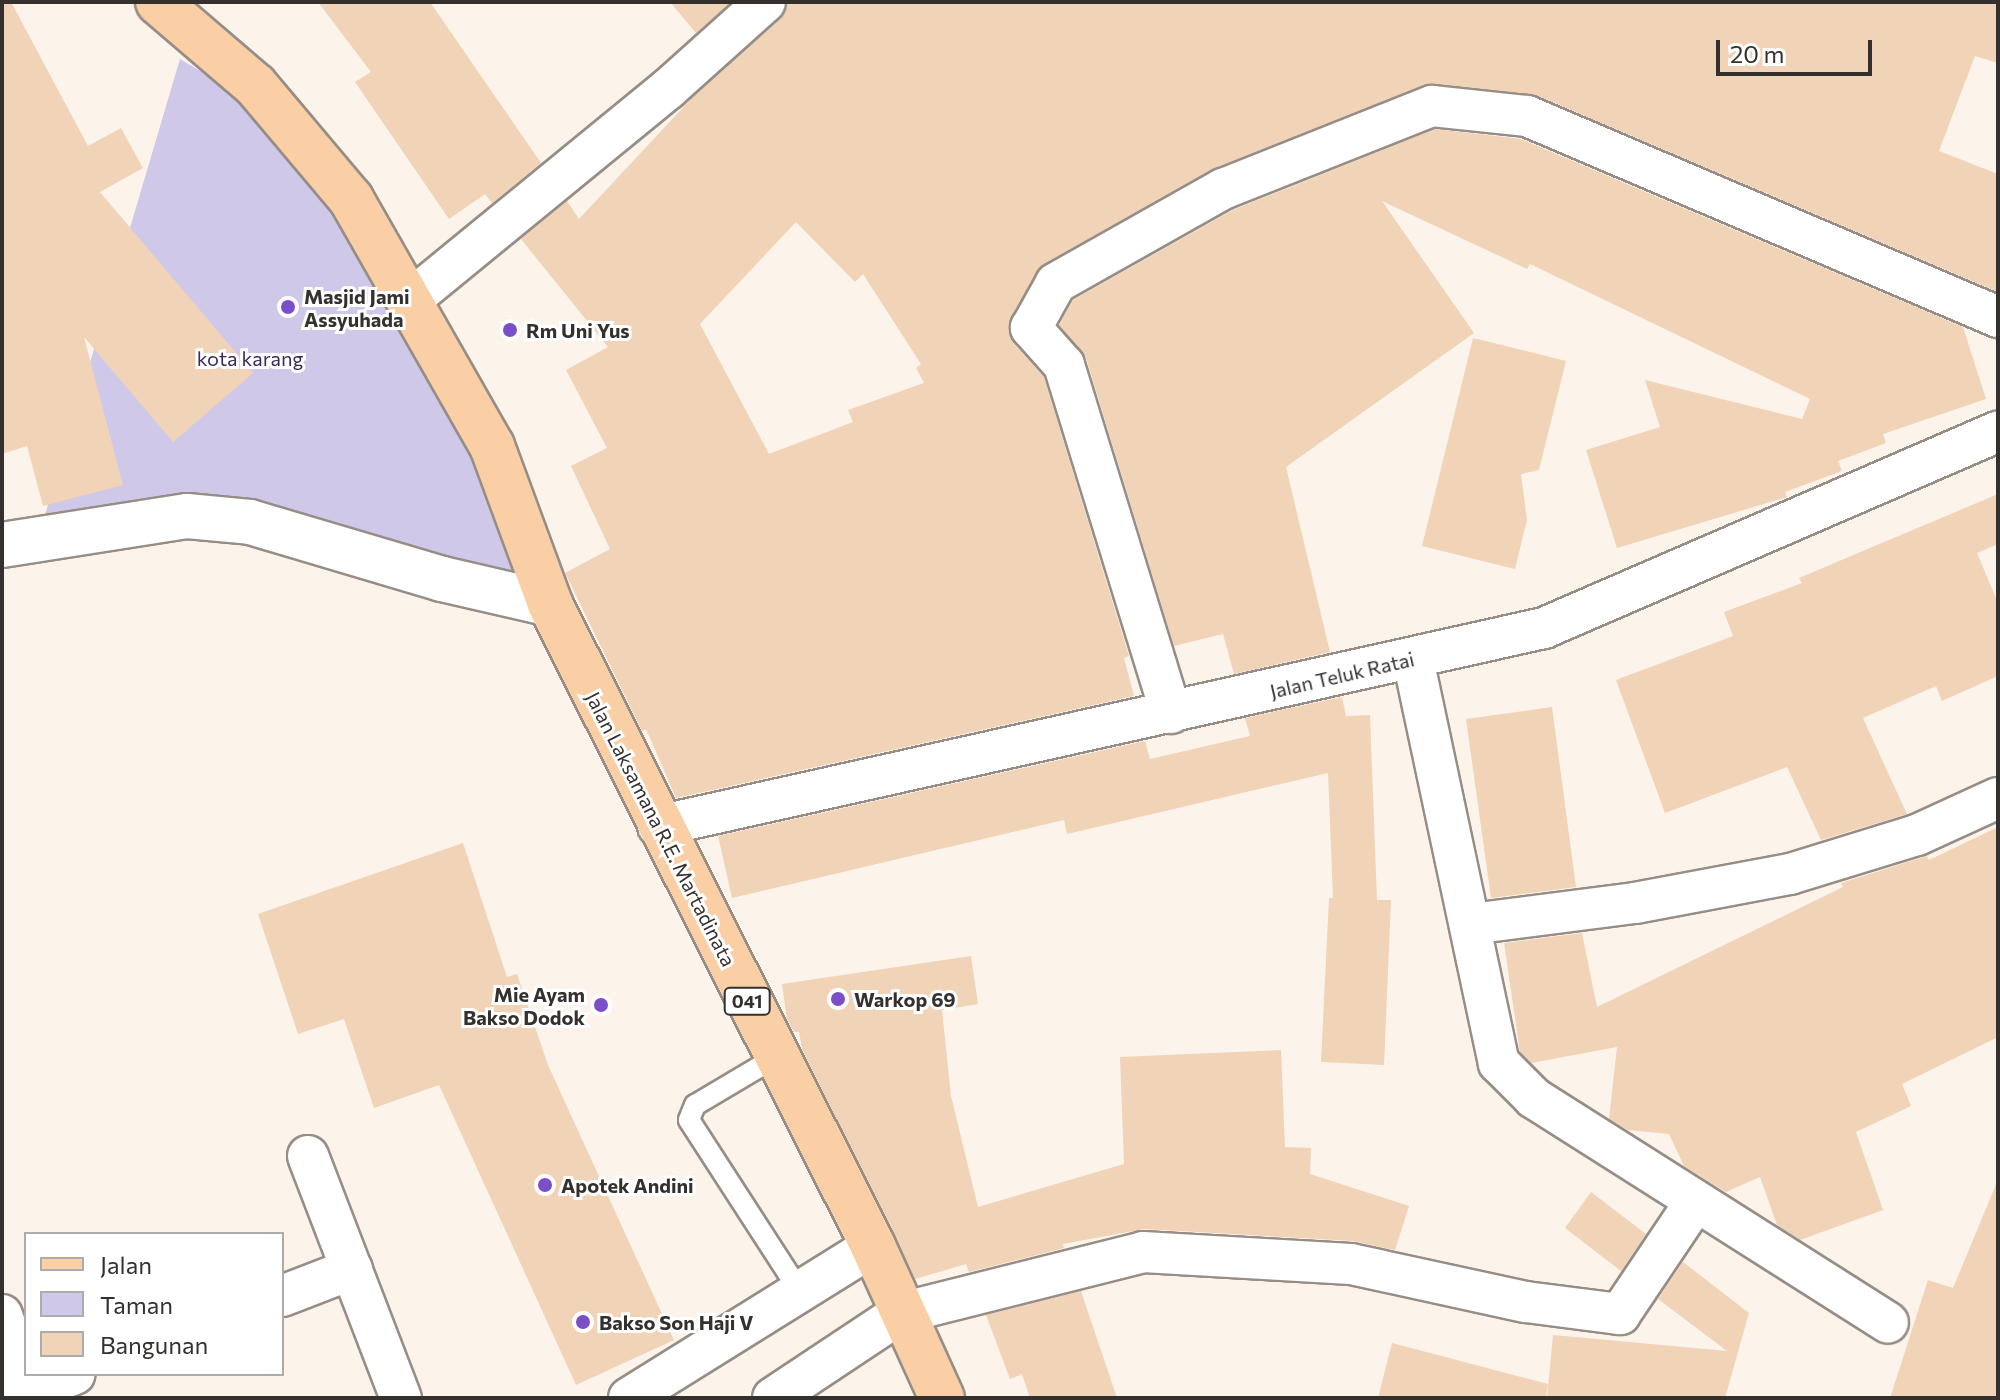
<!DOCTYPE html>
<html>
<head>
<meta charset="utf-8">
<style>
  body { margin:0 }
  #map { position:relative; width:2000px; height:1400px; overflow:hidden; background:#fcf3eb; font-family:Commissioner,sans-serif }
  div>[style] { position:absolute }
  .green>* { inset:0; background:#cfc8e9 }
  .building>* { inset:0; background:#f1d3b8 }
  .roads { filter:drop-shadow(2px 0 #968e86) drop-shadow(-2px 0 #968e86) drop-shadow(0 2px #968e86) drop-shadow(0 -2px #968e86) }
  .service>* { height:20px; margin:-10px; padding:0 10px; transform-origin:10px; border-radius:10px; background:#fff }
  .minor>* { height:40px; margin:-20px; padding:0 20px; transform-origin:20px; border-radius:20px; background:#fff }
  .tertiary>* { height:44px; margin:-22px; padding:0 22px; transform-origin:22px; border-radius:22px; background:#fff }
  .primary>* { height:44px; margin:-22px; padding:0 22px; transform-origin:22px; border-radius:22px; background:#fbcfa5 }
  .dots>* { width:22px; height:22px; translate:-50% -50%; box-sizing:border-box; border:4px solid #fff; border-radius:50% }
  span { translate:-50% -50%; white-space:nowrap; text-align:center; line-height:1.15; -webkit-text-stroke:6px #fff; paint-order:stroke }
  .shield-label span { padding:2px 6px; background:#fff; border:2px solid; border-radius:6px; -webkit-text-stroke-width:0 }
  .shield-label { font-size:18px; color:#33302d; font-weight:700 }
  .poi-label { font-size:20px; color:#33302d; font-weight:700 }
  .left { translate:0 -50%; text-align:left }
  .right { translate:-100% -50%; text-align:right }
  .park-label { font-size:20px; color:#392b59 }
  .street-label { font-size:20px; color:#33302d }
  .frame { position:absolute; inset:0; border:4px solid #33302d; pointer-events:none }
  .legend { position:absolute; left:24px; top:1232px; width:260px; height:144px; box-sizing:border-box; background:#fff; border:2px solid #adacab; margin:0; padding:10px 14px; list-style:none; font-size:24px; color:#33302d }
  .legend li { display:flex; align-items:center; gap:16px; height:40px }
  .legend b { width:40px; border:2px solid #adacab }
  .scale { position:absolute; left:1716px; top:40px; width:156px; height:36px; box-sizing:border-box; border:4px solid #33302d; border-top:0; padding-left:10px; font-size:24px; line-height:28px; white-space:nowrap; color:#33302d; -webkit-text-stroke:6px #fff; paint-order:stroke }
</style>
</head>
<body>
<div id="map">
  <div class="green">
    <div style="clip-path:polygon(180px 59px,242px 96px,333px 202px,477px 448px,537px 597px,246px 510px,44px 518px)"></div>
  </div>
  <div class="building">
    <div style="clip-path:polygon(2px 2px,11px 2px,88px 146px,121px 128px,143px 168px,100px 192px,253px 373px,173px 442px,84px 337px,123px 485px,43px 506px,27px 446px,2px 454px)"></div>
    <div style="clip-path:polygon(318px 2px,430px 2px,541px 163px,492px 203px,485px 194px,449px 219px,355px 82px,371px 72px)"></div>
    <div style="clip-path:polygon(670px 2px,731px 2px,696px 33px)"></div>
    <div style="clip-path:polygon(evenodd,787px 2px,1998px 2px,1998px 63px,1975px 56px,1939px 151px,1998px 174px,1998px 292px,1536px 95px,1424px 85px,1212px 169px,1045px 263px,1011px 317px,1013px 343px,1044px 377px,1129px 656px,1124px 658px,1134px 696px,676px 798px,646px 729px,642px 731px,565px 573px,610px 549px,571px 466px,607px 448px,566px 370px,608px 347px,521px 239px,567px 201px,579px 219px,691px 99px,780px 19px,787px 2px,796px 222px,855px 282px,863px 274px,921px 364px,916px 368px,924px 383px,848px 410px,853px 422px,769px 454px,700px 324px,796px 222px)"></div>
    <div style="clip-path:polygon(1435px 129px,1521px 139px,1963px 327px,1986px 399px,1883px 434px,1886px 443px,1838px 461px,1842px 471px,1785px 492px,1787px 497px,1617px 548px,1586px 450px,1660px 427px,1645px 380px,1802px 419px,1810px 399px,1530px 264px,1527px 269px,1382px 201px,1474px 333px,1286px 467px,1330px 652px,1234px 674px,1223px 634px,1174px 646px,1086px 358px,1059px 325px,1073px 300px,1233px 210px)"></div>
    <div style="clip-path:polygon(1473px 338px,1566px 361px,1539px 470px,1521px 474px,1527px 520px,1515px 569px,1422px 546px)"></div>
    <div style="clip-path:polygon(1998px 494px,1998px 544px,1977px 553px,1998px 603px,1998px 676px,1942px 701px,1936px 686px,1863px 718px,1907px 814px,1821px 840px,1787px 767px,1665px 813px,1616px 680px,1733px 636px,1724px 612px,1802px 583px,1799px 578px)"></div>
    <div style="clip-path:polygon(1342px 697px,1346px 716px,1370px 715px,1377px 900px,1391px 900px,1384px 1065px,1321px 1062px,1329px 898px,1333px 898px,1328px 773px,1067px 834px,1064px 820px,732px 898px,718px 836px,1145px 741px,1150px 759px,1250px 736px,1245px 718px)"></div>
    <div style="clip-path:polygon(1552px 707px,1576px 887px,1491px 898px,1466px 719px)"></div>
    <div style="clip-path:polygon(1998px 827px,1998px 1037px,1902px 1084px,1911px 1106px,1856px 1132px,1883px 1210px,1800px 1240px,1777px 1225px,1760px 1177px,1726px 1192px,1684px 1166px,1669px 1134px,1628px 1130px,1609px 1119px,1617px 1047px,1531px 1063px,1520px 1052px,1504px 943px,1582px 933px,1597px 1007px,1843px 887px,1841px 883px,1927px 856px,1929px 860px)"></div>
    <div style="clip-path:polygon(463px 843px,507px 977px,517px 974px,548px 1065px,674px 1340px,576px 1385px,439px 1085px,374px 1108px,344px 1019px,298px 1034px,258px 914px)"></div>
    <div style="clip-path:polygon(971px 956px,978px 1004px,942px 1010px,951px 1096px,978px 1207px,1124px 1164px,1120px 1057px,1281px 1050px,1285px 1147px,1311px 1148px,1310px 1174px,1409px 1206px,1395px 1250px,1353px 1241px,1144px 1229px,1063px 1244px,1064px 1248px,969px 1272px,966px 1264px,915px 1279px,802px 1049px,799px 1032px,794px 1032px,787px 1020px,782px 984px)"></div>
    <div style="clip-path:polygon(1997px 1182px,1998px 1398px,1890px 1398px,1928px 1280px,1953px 1288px)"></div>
    <div style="clip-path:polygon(1591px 1192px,1646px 1234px,1621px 1271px,1565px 1228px)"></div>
    <div style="clip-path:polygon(1683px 1262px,1749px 1313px,1725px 1398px,1547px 1398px,1553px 1335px,1727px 1351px,1658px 1299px)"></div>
    <div style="clip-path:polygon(1081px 1291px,1117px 1398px,1030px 1398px,1022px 1374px,1010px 1379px,986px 1315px)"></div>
    <div style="clip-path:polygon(1392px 1343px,1548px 1384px,1546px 1398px,1378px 1398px)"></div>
  </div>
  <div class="roads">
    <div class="service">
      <div style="left:776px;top:1057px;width:94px;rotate:149.3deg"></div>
      <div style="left:695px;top:1105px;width:16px;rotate:112deg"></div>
      <div style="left:689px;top:1120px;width:208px;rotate:57.1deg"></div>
    </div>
    <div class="minor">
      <div style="left:410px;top:300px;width:333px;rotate:-39.3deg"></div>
      <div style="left:668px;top:89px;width:130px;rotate:-41.9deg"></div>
      <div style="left:1413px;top:659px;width:413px;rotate:78deg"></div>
      <div style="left:1499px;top:1063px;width:49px;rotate:45deg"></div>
      <div style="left:1534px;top:1098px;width:419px;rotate:32.4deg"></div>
      <div style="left:1171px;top:713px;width:364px;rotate:-107.1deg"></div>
      <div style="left:1064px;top:365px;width:50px;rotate:-131.7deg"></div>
      <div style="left:1031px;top:328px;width:51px;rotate:-60.9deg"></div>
      <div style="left:1056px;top:283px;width:192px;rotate:-29.4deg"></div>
      <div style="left:1223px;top:189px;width:225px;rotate:-21.7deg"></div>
      <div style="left:1432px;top:106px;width:96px;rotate:6deg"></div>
      <div style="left:1527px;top:116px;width:512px;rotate:23.11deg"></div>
      <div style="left:658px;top:826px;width:908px;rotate:-12.6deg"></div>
      <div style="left:1544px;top:628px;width:495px;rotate:-23.4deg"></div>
      <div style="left:1471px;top:924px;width:165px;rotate:-7.3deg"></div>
      <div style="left:1635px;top:903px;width:158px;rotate:-10.6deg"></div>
      <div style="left:1790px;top:874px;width:133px;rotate:-17.1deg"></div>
      <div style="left:1917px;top:835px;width:89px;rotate:-24.6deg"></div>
      <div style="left:308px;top:1156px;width:259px;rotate:69deg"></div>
      <div style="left:282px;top:1296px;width:75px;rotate:-21.1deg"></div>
      <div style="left:2px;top:1315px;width:88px;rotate:70.7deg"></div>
      <div style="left:13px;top:1398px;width:66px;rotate:-21.2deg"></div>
      <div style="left:629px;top:1398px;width:287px;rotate:-31.9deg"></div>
      <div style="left:773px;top:1398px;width:154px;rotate:-33.6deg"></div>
      <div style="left:901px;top:1313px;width:250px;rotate:-14.1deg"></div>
      <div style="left:1143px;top:1252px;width:208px;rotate:3.3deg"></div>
      <div style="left:1351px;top:1264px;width:179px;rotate:12.3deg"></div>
      <div style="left:1526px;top:1302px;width:95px;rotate:7.3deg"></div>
      <div style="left:1620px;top:1314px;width:136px;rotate:-56.1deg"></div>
    </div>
    <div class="tertiary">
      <div style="left:2px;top:545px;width:187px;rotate:-8.9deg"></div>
      <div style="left:187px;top:516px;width:63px;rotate:5.4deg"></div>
      <div style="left:250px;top:522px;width:200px;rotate:16.5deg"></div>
      <div style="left:442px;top:579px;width:111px;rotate:13deg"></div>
    </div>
    <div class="primary">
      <div style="left:158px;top:2px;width:128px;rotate:40.6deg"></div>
      <div style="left:255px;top:85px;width:149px;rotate:49.9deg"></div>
      <div style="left:351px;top:199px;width:284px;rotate:60.3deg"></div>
      <div style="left:492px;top:446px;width:168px;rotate:69.8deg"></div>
      <div style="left:550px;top:604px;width:719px;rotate:63.29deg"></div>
      <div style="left:873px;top:1246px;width:167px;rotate:65.6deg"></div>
    </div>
  </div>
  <div class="dots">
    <div style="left:288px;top:307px;background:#7a4fc8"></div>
    <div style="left:510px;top:330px;background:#7a4fc8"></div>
    <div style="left:838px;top:999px;background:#7a4fc8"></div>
    <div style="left:601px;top:1005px;background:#7a4fc8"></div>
    <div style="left:545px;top:1185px;background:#7a4fc8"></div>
    <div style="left:583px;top:1322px;background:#7a4fc8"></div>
  </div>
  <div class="shield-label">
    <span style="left:747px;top:1001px">041</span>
  </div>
  <div class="poi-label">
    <span class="left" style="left:304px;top:308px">Masjid Jami<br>Assyuhada</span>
    <span class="left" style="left:526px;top:330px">Rm Uni Yus</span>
    <span class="right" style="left:585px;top:1006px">Mie Ayam<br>Bakso Dodok</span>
    <span class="left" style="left:854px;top:999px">Warkop 69</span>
    <span class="left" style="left:561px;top:1185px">Apotek Andini</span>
    <span class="left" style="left:599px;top:1322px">Bakso Son Haji V</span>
  </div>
  <div class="park-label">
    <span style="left:250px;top:358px">kota karang</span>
  </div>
  <div class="street-label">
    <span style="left:1342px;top:675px;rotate:-13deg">Jalan Teluk Ratai</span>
    <span style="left:661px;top:829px;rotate:63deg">Jalan Laksamana R.E. Martadinata</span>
  </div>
  <div class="frame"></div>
  <ul class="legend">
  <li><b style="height:10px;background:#fbcfa5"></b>Jalan</li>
  <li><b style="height:22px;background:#cfc8e9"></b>Taman</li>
  <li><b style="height:22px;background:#f1d3b8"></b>Bangunan</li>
  </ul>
  <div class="scale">20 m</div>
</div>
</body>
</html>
